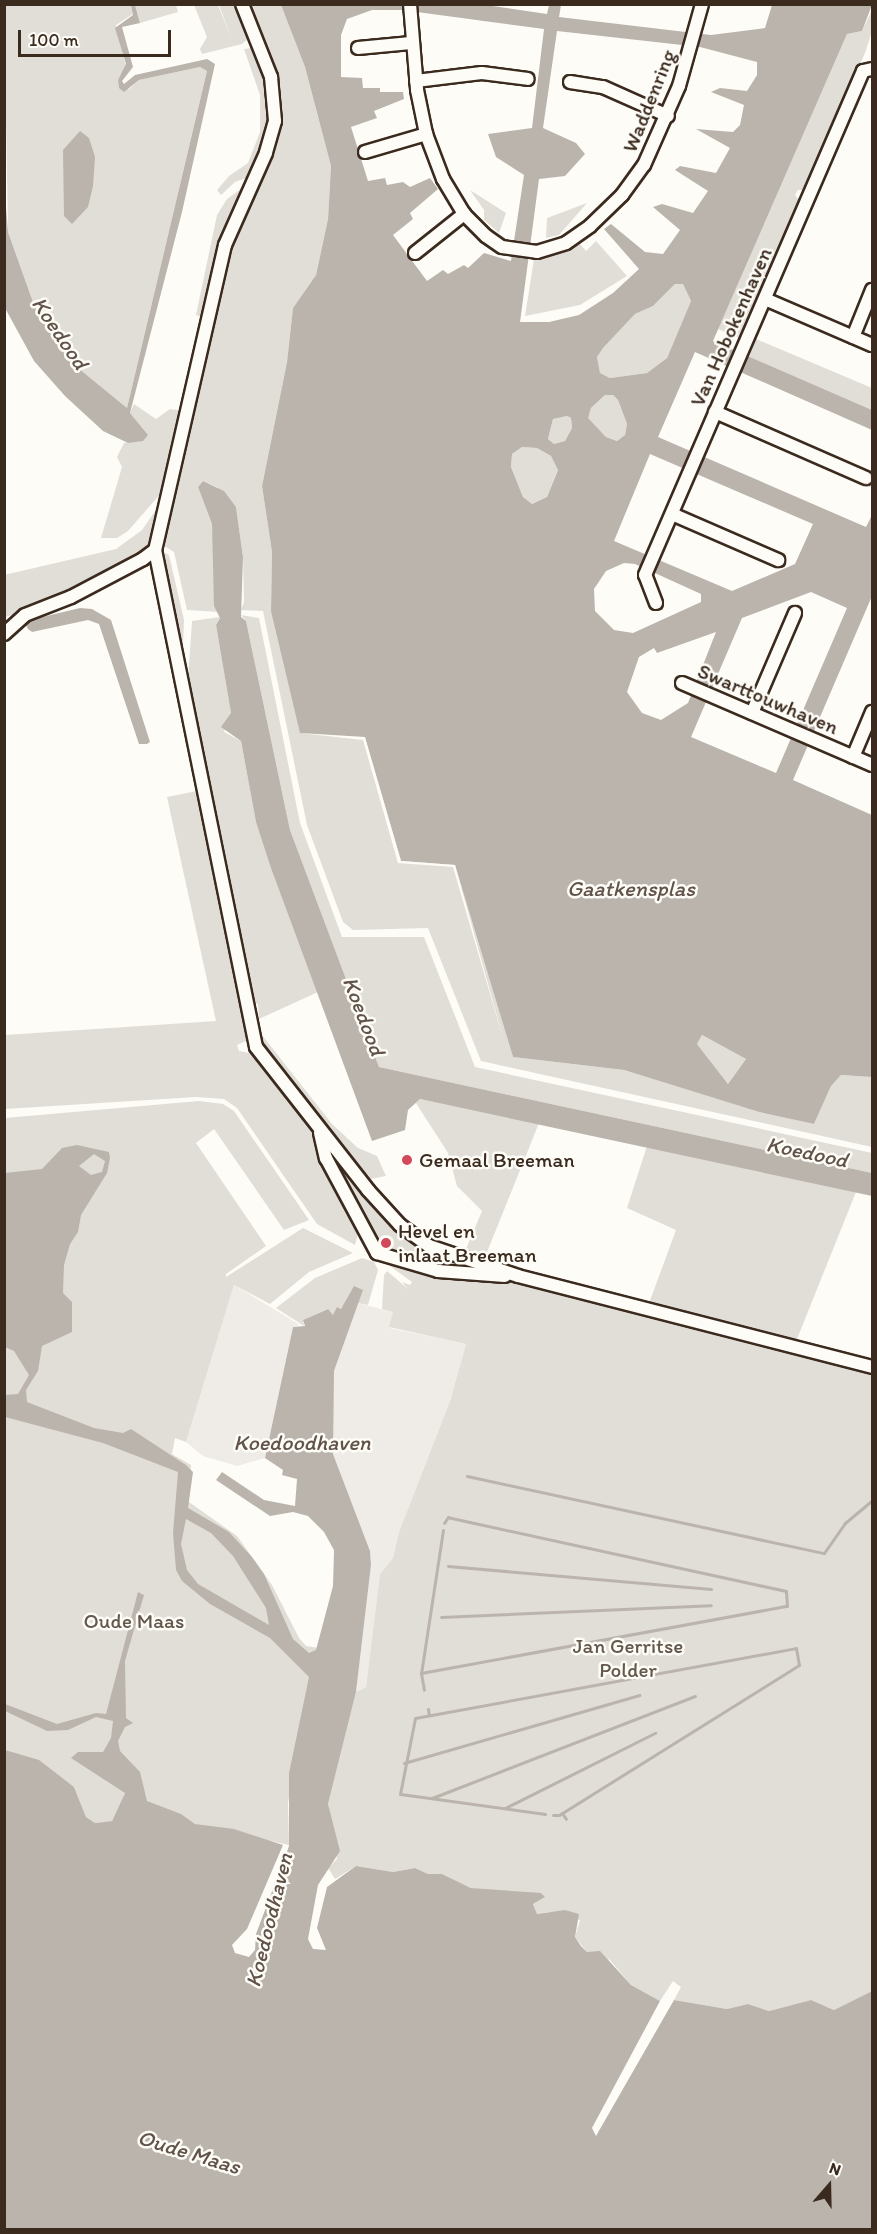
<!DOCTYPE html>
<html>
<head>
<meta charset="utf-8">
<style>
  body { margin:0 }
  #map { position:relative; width:877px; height:2234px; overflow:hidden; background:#fdfcf7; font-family:Itim,sans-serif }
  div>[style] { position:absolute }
  .built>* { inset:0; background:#efece7 }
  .green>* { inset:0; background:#e1ded7 }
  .water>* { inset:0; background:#bbb4ad }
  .pier>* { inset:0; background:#fdfcf7 }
  .stream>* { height:3px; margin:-1.5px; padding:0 1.5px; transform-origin:1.5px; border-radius:1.5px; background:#bbb4ad }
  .roads { filter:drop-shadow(2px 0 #3b2a1e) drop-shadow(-2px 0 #3b2a1e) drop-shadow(0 2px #3b2a1e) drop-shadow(0 -2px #3b2a1e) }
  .minor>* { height:12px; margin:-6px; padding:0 6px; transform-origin:6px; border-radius:6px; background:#fdfcf7 }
  .dots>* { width:16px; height:16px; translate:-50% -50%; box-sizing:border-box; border:3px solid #fdfcf7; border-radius:50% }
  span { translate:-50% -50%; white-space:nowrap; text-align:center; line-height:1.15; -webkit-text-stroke:5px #fdfcf7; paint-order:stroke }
  .street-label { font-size:21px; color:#3b2a1e }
  .poi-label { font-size:21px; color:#3b2a1e }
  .left { translate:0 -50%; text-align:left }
  .park-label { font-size:21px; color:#64574c }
  .water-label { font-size:22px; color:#615349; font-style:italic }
  .frame { position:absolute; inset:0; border:6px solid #3b2a1e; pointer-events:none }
  .north { position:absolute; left:799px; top:2156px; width:60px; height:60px; -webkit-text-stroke:4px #fdfcf7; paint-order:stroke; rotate:20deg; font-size:16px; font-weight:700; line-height:24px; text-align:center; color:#3b2a1e }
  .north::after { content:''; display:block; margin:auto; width:21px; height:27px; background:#3b2a1e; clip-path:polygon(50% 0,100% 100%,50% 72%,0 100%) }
  .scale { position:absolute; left:18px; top:30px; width:153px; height:27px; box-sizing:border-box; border:3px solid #3b2a1e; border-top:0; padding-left:8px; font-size:18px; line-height:21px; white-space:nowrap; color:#3b2a1e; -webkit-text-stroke:4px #fdfcf7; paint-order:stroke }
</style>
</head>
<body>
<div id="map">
  <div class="built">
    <div style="clip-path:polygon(234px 1285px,300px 1325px,293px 1327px,265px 1458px,237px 1466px,203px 1456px,186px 1442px)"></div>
    <div style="clip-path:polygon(358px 1303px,393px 1312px,390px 1328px,466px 1344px,450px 1401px,399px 1532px,393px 1558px,380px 1574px,366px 1687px,356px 1692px,371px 1565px,370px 1551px,333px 1454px,332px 1392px,334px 1371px)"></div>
  </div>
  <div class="green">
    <div style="clip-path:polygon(4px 5px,131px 5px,133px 14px,116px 25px,126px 67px,118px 80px,119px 88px,129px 89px,139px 80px,200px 67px,207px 71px,127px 408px,72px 363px,34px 305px,8px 232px)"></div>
    <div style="clip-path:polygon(135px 5px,176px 5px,178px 12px,140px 23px)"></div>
    <div style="clip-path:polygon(194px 5px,218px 5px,232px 40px,219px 5px,237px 5px,250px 37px,242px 44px,202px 54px,200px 49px,207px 37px)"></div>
    <div style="clip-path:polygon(247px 5px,281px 5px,305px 67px,331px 166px,328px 219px,316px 275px,293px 308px,287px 362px,262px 486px,272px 552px,271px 611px,365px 737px,401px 861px,455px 865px,513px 1057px,624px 1070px,759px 1112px,814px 1124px,831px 1086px,841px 1075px,872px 1077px,872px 1147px,481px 1061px,428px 928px,353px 930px,343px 922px,307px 825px,263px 611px,241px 610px,244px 602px,243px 557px,236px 507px,217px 487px,203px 481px,198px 487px,212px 524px,219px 612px,187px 610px,174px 552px,161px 544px,181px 454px,189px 439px,228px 247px,280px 117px,277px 86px)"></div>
    <div style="clip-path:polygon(872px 10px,872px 31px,865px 53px,806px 190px,798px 190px,795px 195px,800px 201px,741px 339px,718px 329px,847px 34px,862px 31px)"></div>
    <div style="clip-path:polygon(252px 48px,265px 74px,271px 112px,267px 137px,249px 177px,235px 182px,221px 195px,217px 190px,229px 176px,248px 163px,260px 132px,260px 95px,244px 49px)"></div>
    <div style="clip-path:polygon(242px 188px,225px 231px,204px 318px,196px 315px,217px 215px,227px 199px)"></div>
    <div style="clip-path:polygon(470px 190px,506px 213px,499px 233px,484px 220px,484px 210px)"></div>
    <div style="clip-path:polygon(587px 203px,559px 235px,546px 238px,547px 218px)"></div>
    <div style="clip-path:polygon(596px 241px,627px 276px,580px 305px,525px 316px,534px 259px,567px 250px,578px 242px,586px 251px)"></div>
    <div style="clip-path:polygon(675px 284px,683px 284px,691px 301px,667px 358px,647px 373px,610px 378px,600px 373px,597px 357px,603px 348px,635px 314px,653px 306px)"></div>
    <div style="clip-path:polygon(756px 339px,872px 388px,872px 410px,749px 357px)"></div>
    <div style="clip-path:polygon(605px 395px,613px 395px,618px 400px,627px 424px,625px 435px,617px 441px,606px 437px,587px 418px,591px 408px)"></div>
    <div style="clip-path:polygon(134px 404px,156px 419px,170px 409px,183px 411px,162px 492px,128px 531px,117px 538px,101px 538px,122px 467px,117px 457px,124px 443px,137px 441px,146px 433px,130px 413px)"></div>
    <div style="clip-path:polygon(567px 416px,571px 418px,572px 428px,565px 441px,554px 444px,548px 439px,553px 419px)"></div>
    <div style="clip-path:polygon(522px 447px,537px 448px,551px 456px,558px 469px,547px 497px,532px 504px,523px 497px,511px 467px,512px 454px)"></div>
    <div style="clip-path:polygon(158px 507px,152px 539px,136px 559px,27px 611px,5px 617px,4px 575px,116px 549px,142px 530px)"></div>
    <div style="clip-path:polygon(160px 550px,169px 555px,184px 620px,182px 670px)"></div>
    <div style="clip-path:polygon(241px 615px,259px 618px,300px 823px,342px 937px,424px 937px,475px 1067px,872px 1153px,872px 1173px,379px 1067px,290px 830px,246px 621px)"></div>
    <div style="clip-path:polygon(220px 617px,216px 625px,231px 713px,224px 732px,241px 741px,256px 822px,318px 992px,259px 1019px,258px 1004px,249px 1002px,187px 694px,192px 621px)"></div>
    <div style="clip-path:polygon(197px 791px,248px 1034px,246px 1041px,237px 1045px,239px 1051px,254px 1054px,312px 1127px,359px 1229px,355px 1245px,317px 1224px,237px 1108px,224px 1099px,196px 1097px,5px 1109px,5px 1035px,216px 1021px,167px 797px)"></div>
    <div style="clip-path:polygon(258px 1030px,332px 1124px,358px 1148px,377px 1156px,386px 1176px,365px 1180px,265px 1053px)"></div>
    <div style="clip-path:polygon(702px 1035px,746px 1059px,728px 1084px,697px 1044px)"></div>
    <div style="clip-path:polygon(420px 1099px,539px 1123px,483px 1262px,463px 1256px,482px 1211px,457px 1186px,448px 1153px,416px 1103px)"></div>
    <div style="clip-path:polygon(199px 1101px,223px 1104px,234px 1111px,309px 1220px,284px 1230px,214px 1129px,196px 1143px,266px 1246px,226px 1274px,226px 1277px,303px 1228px,353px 1253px,309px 1272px,270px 1304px,234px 1285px,186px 1442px,175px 1438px,172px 1454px,191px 1465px,189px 1502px,237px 1536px,272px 1585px,299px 1638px,306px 1646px,320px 1648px,309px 1685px,288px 1803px,289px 1845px,195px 1824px,147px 1801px,115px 1775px,125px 1793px,112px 1821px,95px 1823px,86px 1817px,74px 1787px,43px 1764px,4px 1750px,5px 1118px)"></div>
    <div style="clip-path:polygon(647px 1146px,856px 1192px,795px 1344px,648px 1306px,676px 1230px,627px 1208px)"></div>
    <div style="clip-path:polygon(326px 1147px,426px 1249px,493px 1273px,421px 1263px,381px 1246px)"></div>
    <div style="clip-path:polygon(362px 1258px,374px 1262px,378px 1270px,368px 1305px,358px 1303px,362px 1290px,333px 1315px,327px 1309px,303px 1320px,304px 1326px,276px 1308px,315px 1278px)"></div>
    <div style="clip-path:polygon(400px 1263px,518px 1281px,872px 1371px,872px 1991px,834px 2010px,811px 2000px,769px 2011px,748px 2004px,727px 2009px,674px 2000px,681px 1987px,673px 1981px,660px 2001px,631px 1985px,610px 1960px,587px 1952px,575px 1937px,580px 1920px,549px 1912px,537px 1914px,533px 1904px,545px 1897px,471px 1888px,442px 1874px,428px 1874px,415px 1868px,393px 1872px,356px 1866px,335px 1879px,328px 1868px,337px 1859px,328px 1804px,356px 1692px,366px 1687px,380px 1574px,393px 1558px,399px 1532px,450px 1401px,466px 1344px,389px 1327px,393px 1312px,382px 1309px,384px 1275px,387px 1271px,408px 1289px,402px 1282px,410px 1285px,412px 1282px,390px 1266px)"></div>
  </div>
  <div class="water">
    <div style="clip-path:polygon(evenodd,479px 4px,547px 14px,549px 5px,561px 5px,559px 17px,711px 35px,765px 28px,772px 5px,872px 5px,862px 31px,847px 34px,713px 341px,872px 410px,872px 430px,695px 352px,658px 437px,866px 527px,872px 515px,872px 596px,793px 780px,872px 815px,872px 1077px,841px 1075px,831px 1086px,814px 1124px,759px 1112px,624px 1070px,513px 1057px,455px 865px,401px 861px,365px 738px,300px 733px,271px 611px,272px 552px,262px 486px,287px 362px,293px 308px,316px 275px,328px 219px,331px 166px,305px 67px,281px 5px,479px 4px,372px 10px,402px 10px,544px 29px,532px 128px,488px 134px,496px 157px,524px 175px,511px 261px,484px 253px,468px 268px,464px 265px,448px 274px,443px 270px,427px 281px,393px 235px,413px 219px,410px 213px,438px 189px,430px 178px,410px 187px,403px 182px,387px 185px,385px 178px,368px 181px,351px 127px,377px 118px,374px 111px,404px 99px,403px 92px,380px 92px,380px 88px,363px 88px,362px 78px,341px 77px,341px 35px,347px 19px,372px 10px,479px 4px,557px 31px,700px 47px,757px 62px,757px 75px,747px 91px,720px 88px,711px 92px,744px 105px,740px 125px,733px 132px,696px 129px,730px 148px,716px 173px,680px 166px,675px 170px,708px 191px,693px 213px,662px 204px,653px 207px,680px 230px,663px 254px,645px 252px,611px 224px,604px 229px,639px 269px,613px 293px,579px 315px,549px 322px,520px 322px,539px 179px,565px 176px,585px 154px,576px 143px,543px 128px,557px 31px,479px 4px,675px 284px,683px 284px,691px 301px,667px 358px,647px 373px,610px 378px,600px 373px,597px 357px,603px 348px,635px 314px,653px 306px,675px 284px,479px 4px,605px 395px,613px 395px,618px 400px,627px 424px,625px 435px,617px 441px,606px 437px,588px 418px,591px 408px,605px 395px,479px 4px,567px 416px,571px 418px,572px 428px,565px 441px,554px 444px,548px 439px,553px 419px,567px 416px,479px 4px,522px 447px,537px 448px,551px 456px,558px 470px,547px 497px,532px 504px,523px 497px,511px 467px,512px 454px,522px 447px,479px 4px,650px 454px,813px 524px,795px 564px,732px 591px,614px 541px,650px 454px,479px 4px,624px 563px,635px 564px,701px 594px,701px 602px,633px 633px,614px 630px,595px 611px,594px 589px,606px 571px,624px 563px,479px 4px,811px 592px,847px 608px,776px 773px,691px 737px,742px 618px,811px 592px,479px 4px,716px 632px,688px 703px,661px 720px,642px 713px,627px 692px,639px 657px,654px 648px,657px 653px,716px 632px,479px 4px,702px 1035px,746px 1059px,728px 1084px,697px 1044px,702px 1035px)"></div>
    <div style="clip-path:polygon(131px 5px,135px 5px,140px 23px,122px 27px,133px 67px,122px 81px,124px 84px,135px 75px,207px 59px,215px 64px,182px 212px,130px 413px,148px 435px,143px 441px,128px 443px,103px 431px,65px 396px,34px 361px,5px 308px,4px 182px,8px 232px,34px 305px,72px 363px,127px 408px,207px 71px,200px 67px,139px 80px,124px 92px,119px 88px,118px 80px,126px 64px,115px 28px,133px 15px)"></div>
    <div style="clip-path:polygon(80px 131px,89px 138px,95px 157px,93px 186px,88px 207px,72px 224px,64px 216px,63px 150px)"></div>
    <div style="clip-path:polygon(203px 481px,224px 491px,236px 507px,243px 557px,241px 617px,246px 621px,290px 830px,379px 1067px,872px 1173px,872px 1196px,420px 1099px,408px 1110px,405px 1130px,372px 1141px,271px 868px,256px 822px,241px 741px,221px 727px,231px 713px,216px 625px,220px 618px,214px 606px,212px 524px,198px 487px)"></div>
    <div style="clip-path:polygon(80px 608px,92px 609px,111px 620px,150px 742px,147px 744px,139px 744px,99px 624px,88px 620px,32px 632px,28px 629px,26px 625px,34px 619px)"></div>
    <div style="clip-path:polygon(evenodd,77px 1145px,109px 1152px,110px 1158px,107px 1173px,81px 1215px,78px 1232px,70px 1244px,64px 1265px,63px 1293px,72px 1302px,72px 1332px,42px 1346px,38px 1371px,26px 1390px,27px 1402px,94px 1428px,123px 1433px,131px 1429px,186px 1465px,193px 1472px,188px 1508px,229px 1532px,252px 1557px,264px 1574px,293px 1639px,309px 1653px,316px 1650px,333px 1586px,334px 1550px,324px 1532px,308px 1516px,293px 1512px,270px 1516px,216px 1480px,222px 1472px,264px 1500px,295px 1506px,297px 1479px,282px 1475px,283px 1470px,265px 1458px,293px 1327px,305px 1326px,303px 1320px,328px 1309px,333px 1315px,337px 1307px,341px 1309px,354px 1286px,363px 1290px,334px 1371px,333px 1454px,370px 1551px,371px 1565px,356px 1692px,328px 1804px,340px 1851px,318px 1885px,308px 1939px,313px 1949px,326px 1950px,317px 1928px,327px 1887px,356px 1866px,393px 1872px,415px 1868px,428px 1874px,442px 1874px,471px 1888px,541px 1893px,545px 1897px,533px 1904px,537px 1914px,565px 1910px,579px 1914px,575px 1937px,581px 1946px,587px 1952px,600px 1951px,631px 1985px,660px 2001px,592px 2128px,596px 2136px,674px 2000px,727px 2009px,748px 2004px,769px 2011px,811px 2000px,834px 2010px,872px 1991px,872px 2229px,5px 2229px,5px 1750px,39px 1760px,74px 1787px,86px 1817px,95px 1823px,112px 1821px,125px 1793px,71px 1758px,78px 1752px,103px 1752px,111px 1738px,113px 1721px,96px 1717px,68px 1730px,47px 1731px,5px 1711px,5px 1704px,57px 1724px,96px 1713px,106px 1714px,138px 1592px,144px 1595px,125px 1661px,126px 1718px,133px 1723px,125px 1727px,118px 1741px,120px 1751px,140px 1772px,147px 1801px,181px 1814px,195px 1824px,234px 1829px,283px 1845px,247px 1929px,232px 1945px,235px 1953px,249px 1957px,255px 1950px,256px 1934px,289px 1846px,289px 1773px,309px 1677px,270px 1638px,210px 1604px,182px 1581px,176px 1570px,173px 1533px,178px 1472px,103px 1443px,5px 1417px,5px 1395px,18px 1394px,29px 1375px,14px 1351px,5px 1347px,5px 1173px,42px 1169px,62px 1148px,77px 1145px,94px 1154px,105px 1161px,102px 1172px,91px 1175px,79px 1166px,94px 1154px,77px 1145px,186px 1519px,211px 1533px,233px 1556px,266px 1608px,269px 1625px,198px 1584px,187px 1570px,181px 1544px,186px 1519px)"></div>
  </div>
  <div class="pier">
    <div style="clip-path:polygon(300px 733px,365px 737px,401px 861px,455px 865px,505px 1045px,453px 867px,398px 863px,363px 740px)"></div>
  </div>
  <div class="stream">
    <div style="left:467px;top:1476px;width:365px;rotate:12.2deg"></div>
    <div style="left:824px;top:1553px;width:37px;rotate:-55deg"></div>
    <div style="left:845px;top:1523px;width:35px;rotate:-40deg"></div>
    <div style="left:443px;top:1530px;width:145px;rotate:98.7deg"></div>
    <div style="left:421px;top:1673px;width:372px;rotate:-10.4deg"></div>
    <div style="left:787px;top:1606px;width:15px;rotate:-94deg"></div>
    <div style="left:786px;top:1591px;width:346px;rotate:-167.7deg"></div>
    <div style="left:448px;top:1517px;width:7px;rotate:124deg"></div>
    <div style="left:448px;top:1566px;width:264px;rotate:5deg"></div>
    <div style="left:441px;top:1617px;width:270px;rotate:-2.5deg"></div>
    <div style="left:421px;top:1673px;width:17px;rotate:80deg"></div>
    <div style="left:428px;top:1709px;width:6px;rotate:81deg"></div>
    <div style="left:404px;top:1763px;width:245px;rotate:-16.1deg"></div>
    <div style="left:432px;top:1798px;width:282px;rotate:-21.2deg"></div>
    <div style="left:505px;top:1808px;width:168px;rotate:-26.6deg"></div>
    <div style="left:562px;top:1813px;width:7px;rotate:56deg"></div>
    <div style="left:545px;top:1814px;width:146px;rotate:-172.1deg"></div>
    <div style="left:400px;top:1794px;width:77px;rotate:-78.8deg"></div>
    <div style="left:415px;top:1718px;width:387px;rotate:-10.4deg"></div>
    <div style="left:796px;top:1648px;width:17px;rotate:80deg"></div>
    <div style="left:799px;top:1665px;width:283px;rotate:148deg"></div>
    <div style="left:559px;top:1815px;width:6px;rotate:180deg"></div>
  </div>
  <div class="roads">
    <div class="minor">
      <div style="left:242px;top:4px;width:79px;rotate:68.3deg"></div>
      <div style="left:271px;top:77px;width:44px;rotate:84.8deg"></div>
      <div style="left:275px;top:121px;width:33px;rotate:106deg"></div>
      <div style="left:266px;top:153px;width:101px;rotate:114deg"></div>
      <div style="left:225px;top:245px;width:313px;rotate:102.9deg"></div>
      <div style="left:155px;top:550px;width:507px;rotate:78.51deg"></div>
      <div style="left:256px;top:1047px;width:182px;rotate:51.9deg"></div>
      <div style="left:368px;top:1190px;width:47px;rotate:47.6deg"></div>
      <div style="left:400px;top:1225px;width:36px;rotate:36deg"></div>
      <div style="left:429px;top:1246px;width:94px;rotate:18.6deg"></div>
      <div style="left:518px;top:1276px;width:366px;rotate:14.4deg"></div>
      <div style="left:410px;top:4px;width:86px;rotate:85.3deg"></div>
      <div style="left:417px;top:90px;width:45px;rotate:78.4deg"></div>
      <div style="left:426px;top:134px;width:48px;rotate:69.3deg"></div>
      <div style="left:443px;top:179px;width:41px;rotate:59deg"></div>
      <div style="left:464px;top:214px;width:31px;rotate:45deg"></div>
      <div style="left:486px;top:236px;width:19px;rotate:35deg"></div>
      <div style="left:502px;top:247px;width:35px;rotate:8deg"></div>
      <div style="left:537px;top:252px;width:30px;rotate:-17deg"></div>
      <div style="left:566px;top:243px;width:29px;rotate:-35deg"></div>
      <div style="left:590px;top:226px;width:45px;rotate:-44.1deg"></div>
      <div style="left:622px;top:195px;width:37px;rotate:-54deg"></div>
      <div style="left:644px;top:165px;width:86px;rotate:-66.1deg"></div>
      <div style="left:679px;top:86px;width:85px;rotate:-74.3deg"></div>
      <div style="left:358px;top:48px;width:53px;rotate:-5.4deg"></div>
      <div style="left:416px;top:81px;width:66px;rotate:-6.9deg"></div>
      <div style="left:482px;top:73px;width:46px;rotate:7.4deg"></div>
      <div style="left:570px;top:82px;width:33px;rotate:9deg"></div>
      <div style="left:603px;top:87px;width:71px;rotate:24deg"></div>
      <div style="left:365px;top:152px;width:64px;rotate:-16.4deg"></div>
      <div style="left:415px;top:253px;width:63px;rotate:-38.5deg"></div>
      <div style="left:765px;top:299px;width:116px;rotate:23.3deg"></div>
      <div style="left:853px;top:337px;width:51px;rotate:-68deg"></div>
      <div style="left:715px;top:412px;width:165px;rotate:23.6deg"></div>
      <div style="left:672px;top:514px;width:116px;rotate:23.5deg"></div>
      <div style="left:656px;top:603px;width:30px;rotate:-111deg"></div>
      <div style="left:645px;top:575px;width:549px;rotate:-66.61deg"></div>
      <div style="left:863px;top:71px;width:9px;rotate:-13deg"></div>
      <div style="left:4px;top:634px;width:28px;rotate:-42deg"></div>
      <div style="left:25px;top:615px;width:49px;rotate:-21.4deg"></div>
      <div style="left:71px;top:597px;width:81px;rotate:-27.8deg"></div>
      <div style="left:143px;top:559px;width:15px;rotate:-37deg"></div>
      <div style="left:682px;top:683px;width:207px;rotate:23.3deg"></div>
      <div style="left:752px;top:713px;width:109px;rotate:-66.7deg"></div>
      <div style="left:853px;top:757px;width:49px;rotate:-67.1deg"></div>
      <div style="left:320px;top:1133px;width:26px;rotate:77deg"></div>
      <div style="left:326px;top:1158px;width:108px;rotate:61.8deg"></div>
      <div style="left:377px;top:1253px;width:64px;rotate:16.4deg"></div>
      <div style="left:438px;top:1271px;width:67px;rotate:4.3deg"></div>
    </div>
  </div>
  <div class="dots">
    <div style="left:407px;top:1160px;background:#d1495b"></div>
    <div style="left:386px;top:1243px;background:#d1495b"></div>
  </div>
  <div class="street-label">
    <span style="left:649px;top:101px;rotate:-68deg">Waddenring</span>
    <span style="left:731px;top:327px;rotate:-66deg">Van Hobokenhaven</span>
    <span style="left:768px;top:699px;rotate:23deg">Swarttouwhaven</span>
  </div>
  <div class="poi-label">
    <span class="left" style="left:419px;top:1160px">Gemaal Breeman</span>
    <span class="left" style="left:398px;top:1243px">Hevel en<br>inlaat Breeman</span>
  </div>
  <div class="park-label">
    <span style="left:134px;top:1621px">Oude Maas</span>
    <span style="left:628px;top:1658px">Jan Gerritse<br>Polder</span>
  </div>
  <div class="water-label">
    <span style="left:60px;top:333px;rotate:56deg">Koedood</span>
    <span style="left:631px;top:889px">Gaatkensplas</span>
    <span style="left:364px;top:1016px;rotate:69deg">Koedood</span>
    <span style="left:807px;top:1152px;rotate:12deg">Koedood</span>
    <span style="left:302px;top:1443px">Koedoodhaven</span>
    <span style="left:269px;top:1920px;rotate:-76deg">Koedoodhaven</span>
    <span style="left:189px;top:2152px;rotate:17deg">Oude Maas</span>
  </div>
  <div class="frame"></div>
  <div class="north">N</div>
  <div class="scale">100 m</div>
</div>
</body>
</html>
